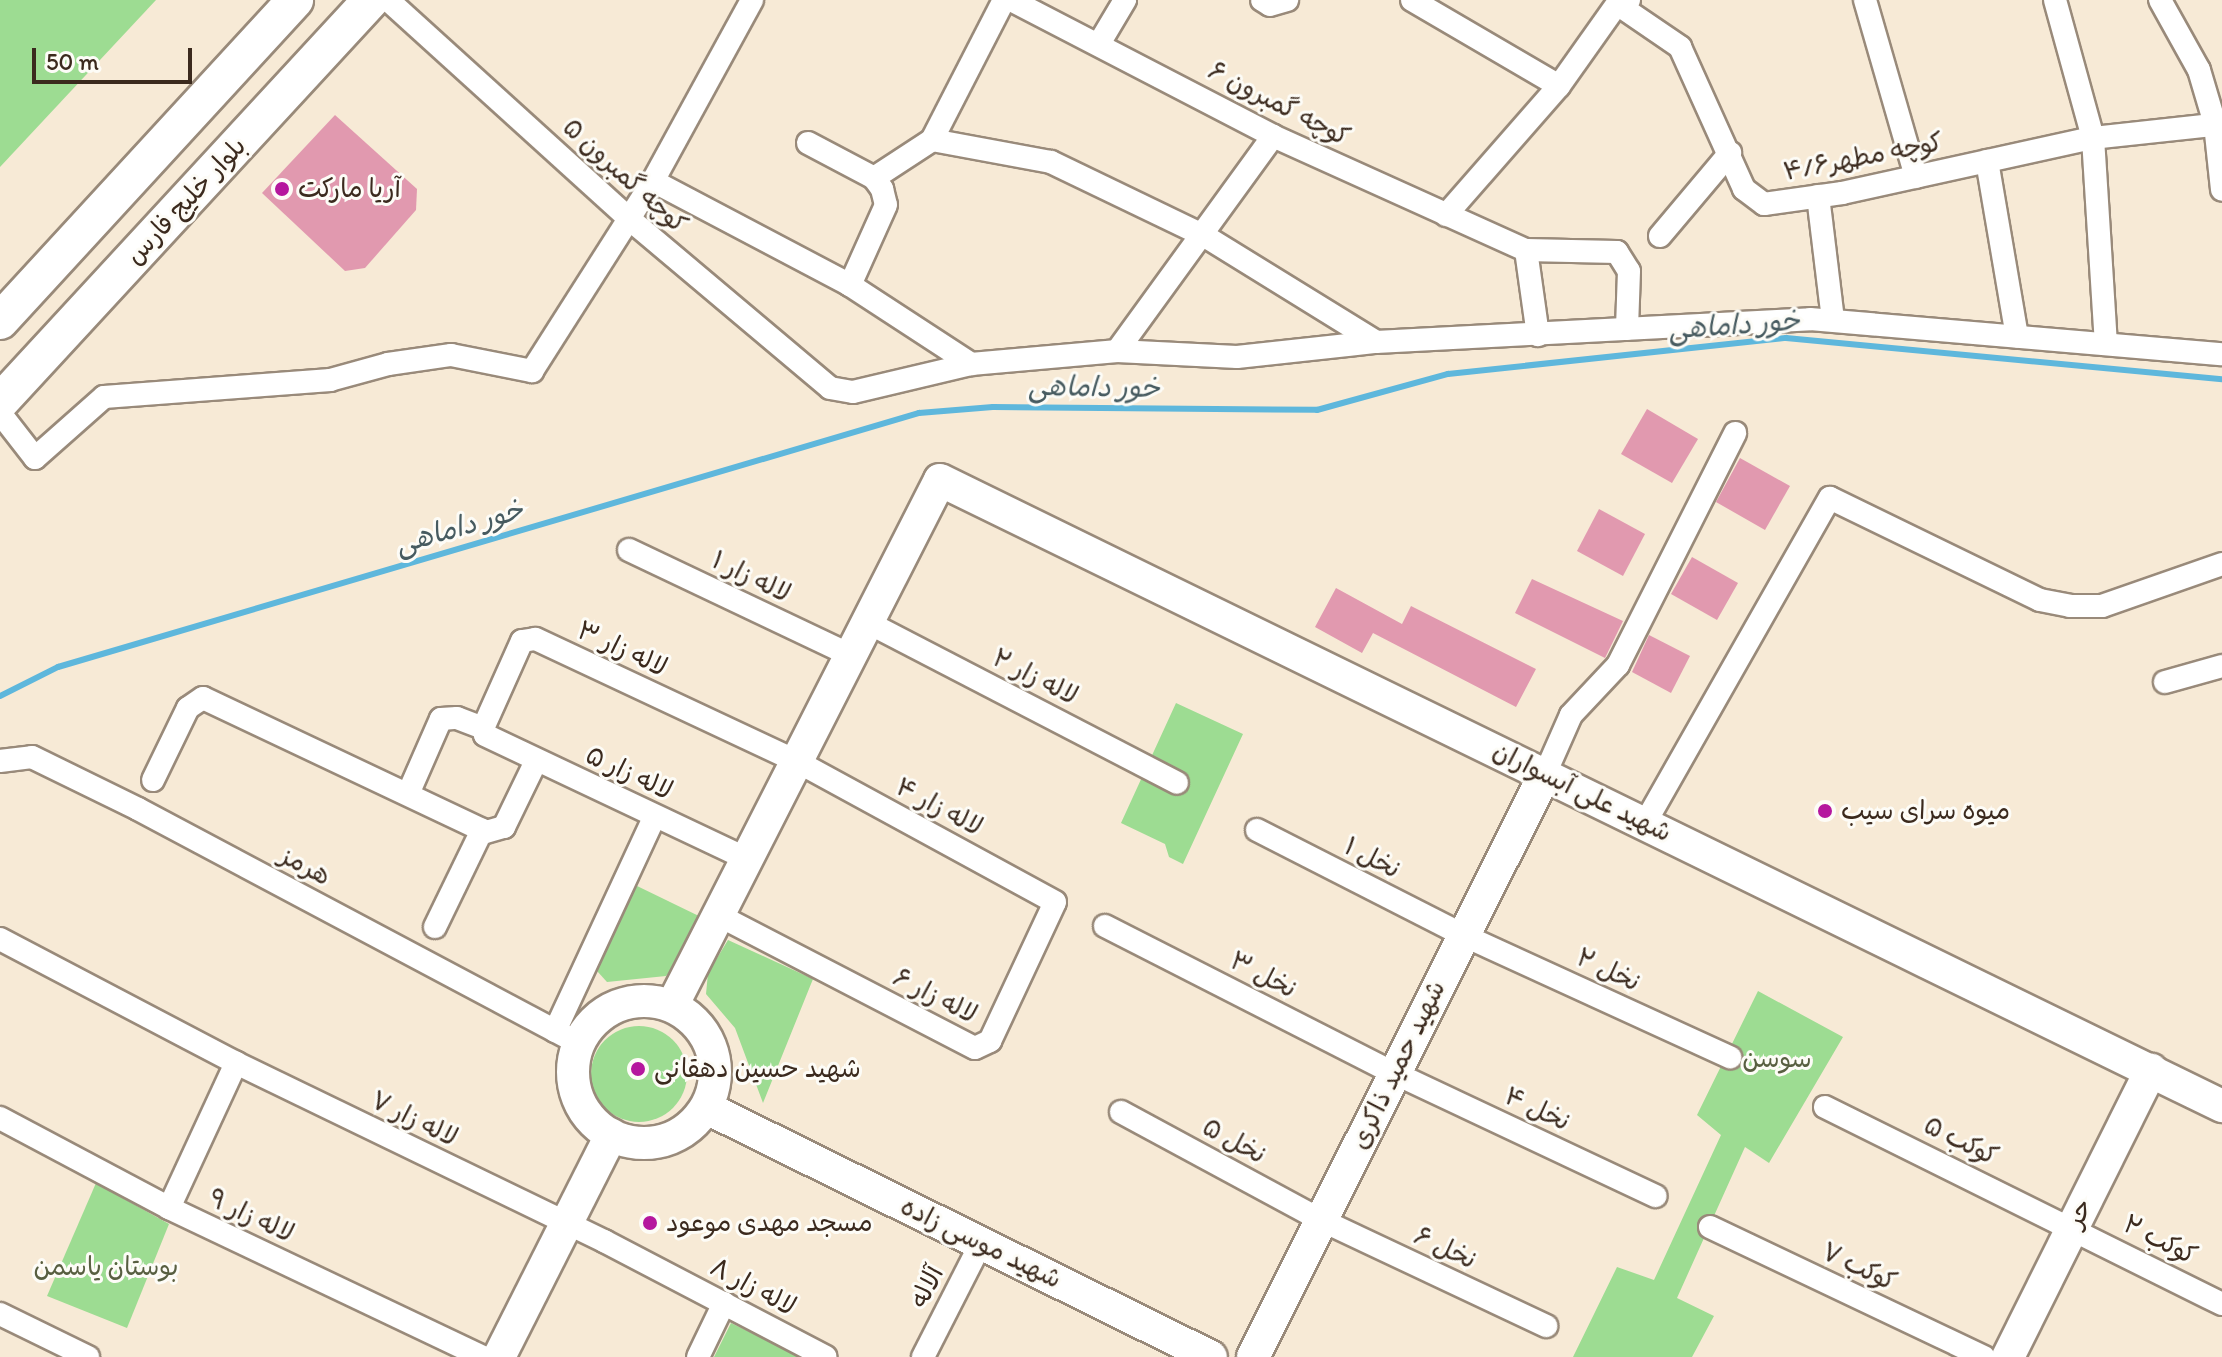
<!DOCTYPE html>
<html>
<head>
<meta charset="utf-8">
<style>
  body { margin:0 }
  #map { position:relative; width:2222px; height:1357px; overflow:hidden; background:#f7ead6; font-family:Itim,"Playpen Sans Arabic",sans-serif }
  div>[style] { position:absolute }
  .green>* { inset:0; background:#9ddc92 }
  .round { border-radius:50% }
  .stream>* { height:6px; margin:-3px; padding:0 3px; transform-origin:3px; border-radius:3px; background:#5eb7dc }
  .building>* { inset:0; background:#e199af }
  .roads { filter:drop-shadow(2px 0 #998a7a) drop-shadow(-2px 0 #998a7a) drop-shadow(0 2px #998a7a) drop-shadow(0 -2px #998a7a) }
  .street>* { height:22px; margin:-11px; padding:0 11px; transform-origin:11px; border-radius:11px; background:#fff }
  .secondary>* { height:32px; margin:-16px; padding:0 16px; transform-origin:16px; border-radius:16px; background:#fff }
  .secondary>.ring { margin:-16px; padding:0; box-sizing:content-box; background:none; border:32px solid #fff; border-radius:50% }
  .primary>* { height:36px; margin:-18px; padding:0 18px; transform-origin:18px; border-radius:18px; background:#fff }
  .dots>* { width:22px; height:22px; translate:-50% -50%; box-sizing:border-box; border:4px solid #fdfcf7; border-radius:50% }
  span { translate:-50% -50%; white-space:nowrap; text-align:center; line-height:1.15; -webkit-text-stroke:6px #fdfcf7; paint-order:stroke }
  .street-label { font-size:26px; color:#3b2a1e }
  .poi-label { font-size:26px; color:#3b2a1e }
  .left { translate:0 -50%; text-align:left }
  .park-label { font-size:26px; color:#585f41 }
  .water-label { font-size:28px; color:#475b60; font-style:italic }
  .scale { position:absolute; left:32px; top:48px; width:160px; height:36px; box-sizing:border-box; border:4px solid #3b2a1e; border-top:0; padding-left:10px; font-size:24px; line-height:28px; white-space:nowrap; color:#3b2a1e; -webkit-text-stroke:6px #fdfcf7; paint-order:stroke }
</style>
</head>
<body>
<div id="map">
  <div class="green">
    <div style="clip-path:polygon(0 0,156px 0,0 167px)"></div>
    <div style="clip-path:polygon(1176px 703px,1243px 734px,1183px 864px,1169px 857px,1165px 844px,1121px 823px)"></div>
    <div style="clip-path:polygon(635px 885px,703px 918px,681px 961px,666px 976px,607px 982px,597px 971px)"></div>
    <div style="clip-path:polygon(728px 940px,813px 979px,763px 1103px,735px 1028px,706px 994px,708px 973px)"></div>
    <div style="clip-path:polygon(1758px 991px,1843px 1037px,1769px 1163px,1745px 1147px,1677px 1298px,1714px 1316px,1692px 1357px,1573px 1357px,1617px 1267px,1654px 1280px,1721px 1135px,1697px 1115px)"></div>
    <div class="round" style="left:591px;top:1026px;width:96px;height:96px"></div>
    <div style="clip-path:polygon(96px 1183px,169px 1224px,127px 1328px,47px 1296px)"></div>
    <div style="clip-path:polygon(731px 1323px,801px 1357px,714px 1357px)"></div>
  </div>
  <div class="stream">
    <div style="left:0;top:696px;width:65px;rotate:-26.6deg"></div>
    <div style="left:58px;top:667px;width:898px;rotate:-16.44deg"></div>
    <div style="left:919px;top:413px;width:74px;rotate:-4.6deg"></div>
    <div style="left:993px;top:407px;width:324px;rotate:0.5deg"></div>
    <div style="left:1317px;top:410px;width:136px;rotate:-15.4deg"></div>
    <div style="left:1448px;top:374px;width:340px;rotate:-6.1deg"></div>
    <div style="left:1786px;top:338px;width:438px;rotate:5.4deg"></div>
  </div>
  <div class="building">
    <div style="clip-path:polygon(335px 115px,417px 189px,416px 210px,365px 268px,345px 271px,262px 193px)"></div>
    <div style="clip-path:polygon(1647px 409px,1698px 439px,1672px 483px,1621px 454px)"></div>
    <div style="clip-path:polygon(1740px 458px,1790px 486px,1765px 530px,1716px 502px)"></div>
    <div style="clip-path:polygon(1599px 509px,1645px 534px,1623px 576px,1577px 551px)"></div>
    <div style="clip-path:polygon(1692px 557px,1738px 583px,1717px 620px,1671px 594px)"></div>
    <div style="clip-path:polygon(1532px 579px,1623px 621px,1605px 658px,1515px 613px)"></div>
    <div style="clip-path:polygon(1336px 588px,1402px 624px,1411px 606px,1536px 669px,1516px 707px,1373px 633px,1362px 653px,1315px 627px)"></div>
    <div style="clip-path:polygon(1649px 635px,1690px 656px,1671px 693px,1632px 672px)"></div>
  </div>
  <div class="roads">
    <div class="street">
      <div style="left:388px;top:0;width:323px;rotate:42.2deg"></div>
      <div style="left:627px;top:217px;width:265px;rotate:40.1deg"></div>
      <div style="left:830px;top:388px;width:23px;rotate:10deg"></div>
      <div style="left:853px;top:392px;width:121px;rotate:-13.3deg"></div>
      <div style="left:971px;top:364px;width:147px;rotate:-5.1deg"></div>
      <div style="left:1117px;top:351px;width:120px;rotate:2.9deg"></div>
      <div style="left:1237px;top:357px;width:140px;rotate:-6.2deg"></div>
      <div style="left:1376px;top:342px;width:435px;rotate:-3deg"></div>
      <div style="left:1810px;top:319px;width:413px;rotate:4.9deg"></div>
      <div style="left:1011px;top:0;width:295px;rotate:27.4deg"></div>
      <div style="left:1273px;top:136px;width:277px;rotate:24.3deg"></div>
      <div style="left:1526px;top:250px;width:91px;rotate:1.3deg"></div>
      <div style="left:1617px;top:252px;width:22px;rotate:58deg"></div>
      <div style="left:1629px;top:271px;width:58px;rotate:92deg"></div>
      <div style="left:1262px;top:0;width:9px;rotate:32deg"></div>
      <div style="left:1270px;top:5px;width:18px;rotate:-16deg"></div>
      <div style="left:1412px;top:0;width:170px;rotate:30.3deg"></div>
      <div style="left:1629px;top:0;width:11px;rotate:146deg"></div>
      <div style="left:1620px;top:6px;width:73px;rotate:34.3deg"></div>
      <div style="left:1680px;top:47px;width:156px;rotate:65.7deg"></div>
      <div style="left:1744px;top:189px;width:25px;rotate:37deg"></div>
      <div style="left:1764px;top:204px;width:79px;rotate:-8deg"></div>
      <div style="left:1842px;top:193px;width:257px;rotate:-12.4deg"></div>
      <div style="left:2093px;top:138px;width:130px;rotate:-6.2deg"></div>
      <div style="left:1865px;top:0;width:184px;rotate:73.9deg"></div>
      <div style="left:2055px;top:0;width:143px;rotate:74.6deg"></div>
      <div style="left:2093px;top:138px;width:206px;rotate:86.4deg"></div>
      <div style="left:2160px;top:0;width:80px;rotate:60.9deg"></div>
      <div style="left:2199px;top:70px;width:56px;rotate:73.5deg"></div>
      <div style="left:2215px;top:124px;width:66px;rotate:83.9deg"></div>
      <div style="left:1100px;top:42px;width:49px;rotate:-59.2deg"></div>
      <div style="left:932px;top:140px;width:121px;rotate:10.5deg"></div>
      <div style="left:1051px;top:162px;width:169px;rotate:25.7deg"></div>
      <div style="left:1203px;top:235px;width:203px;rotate:31.7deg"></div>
      <div style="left:808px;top:143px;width:75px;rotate:27.9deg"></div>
      <div style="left:874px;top:178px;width:14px;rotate:54deg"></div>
      <div style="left:882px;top:189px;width:16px;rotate:76deg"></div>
      <div style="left:886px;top:205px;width:88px;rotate:114.2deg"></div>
      <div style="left:1987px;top:161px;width:178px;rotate:80.3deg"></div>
      <div style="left:874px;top:178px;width:69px;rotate:-33.2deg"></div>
      <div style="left:932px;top:140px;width:157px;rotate:-62.8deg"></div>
      <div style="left:653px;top:181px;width:223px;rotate:27.8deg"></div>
      <div style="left:850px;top:285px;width:145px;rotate:33.1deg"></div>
      <div style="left:1818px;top:196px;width:125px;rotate:83.1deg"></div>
      <div style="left:1446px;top:215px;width:171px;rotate:-48.8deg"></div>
      <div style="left:1559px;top:86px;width:105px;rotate:-54.7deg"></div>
      <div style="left:1660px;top:236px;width:109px;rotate:-49.9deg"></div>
      <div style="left:1526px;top:250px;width:86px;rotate:82deg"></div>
      <div style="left:1117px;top:351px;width:266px;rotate:-54deg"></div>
      <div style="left:0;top:413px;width:57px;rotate:52.1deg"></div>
      <div style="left:35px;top:458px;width:92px;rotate:-41.5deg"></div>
      <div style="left:104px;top:397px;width:227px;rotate:-4.3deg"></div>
      <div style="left:330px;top:380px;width:60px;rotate:-15.4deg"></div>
      <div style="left:388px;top:364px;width:64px;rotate:-8.1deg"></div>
      <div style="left:451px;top:355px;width:83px;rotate:11.2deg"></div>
      <div style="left:532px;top:371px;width:225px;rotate:-57.5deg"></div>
      <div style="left:653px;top:181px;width:206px;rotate:-61.3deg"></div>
      <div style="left:629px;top:550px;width:245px;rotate:25.4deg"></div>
      <div style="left:867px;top:622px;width:349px;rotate:27.4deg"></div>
      <div style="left:2165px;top:682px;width:59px;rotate:-15.7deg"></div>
      <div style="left:0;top:761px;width:32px;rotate:-7deg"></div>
      <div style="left:32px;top:757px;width:118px;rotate:26.1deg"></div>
      <div style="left:138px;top:809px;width:499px;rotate:28deg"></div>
      <div style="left:1545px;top:774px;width:64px;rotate:-66.2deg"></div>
      <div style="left:1571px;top:715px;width:69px;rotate:-46.8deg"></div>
      <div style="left:1618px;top:665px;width:260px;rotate:-63.2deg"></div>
      <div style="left:153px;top:780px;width:80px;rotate:-64.1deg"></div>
      <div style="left:188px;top:708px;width:18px;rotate:-34deg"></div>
      <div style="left:203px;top:698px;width:313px;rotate:25.3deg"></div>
      <div style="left:486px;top:832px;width:19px;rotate:-16deg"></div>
      <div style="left:504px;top:827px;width:73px;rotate:-64.1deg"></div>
      <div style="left:408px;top:794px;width:82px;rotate:-66.3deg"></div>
      <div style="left:441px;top:719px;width:16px;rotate:-4deg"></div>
      <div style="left:457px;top:718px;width:28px;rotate:21deg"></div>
      <div style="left:1645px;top:823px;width:374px;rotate:-60.4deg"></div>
      <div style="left:1830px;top:498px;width:233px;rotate:25.9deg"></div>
      <div style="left:2040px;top:600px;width:31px;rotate:11deg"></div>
      <div style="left:2070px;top:606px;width:32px"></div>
      <div style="left:2102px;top:606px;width:127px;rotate:-19.3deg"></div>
      <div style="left:1257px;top:830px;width:231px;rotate:27deg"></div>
      <div style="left:1463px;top:935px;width:294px;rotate:24.6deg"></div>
      <div style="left:718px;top:915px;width:289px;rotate:27.4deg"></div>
      <div style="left:975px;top:1048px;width:17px;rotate:-25deg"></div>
      <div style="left:990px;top:1041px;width:153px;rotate:-64.9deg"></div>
      <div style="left:1055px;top:902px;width:295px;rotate:-151.4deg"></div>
      <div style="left:796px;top:761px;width:288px;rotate:-154.9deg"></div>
      <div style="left:535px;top:639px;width:13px;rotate:171deg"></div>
      <div style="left:522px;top:641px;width:95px;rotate:114.1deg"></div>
      <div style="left:483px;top:728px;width:7px;rotate:74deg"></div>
      <div style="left:485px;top:735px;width:290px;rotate:25.3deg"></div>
      <div style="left:1105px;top:926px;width:324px;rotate:27deg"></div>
      <div style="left:1394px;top:1073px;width:289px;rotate:25.2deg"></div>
      <div style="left:435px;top:927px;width:108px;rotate:-64.1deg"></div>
      <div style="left:0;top:939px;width:267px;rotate:27.7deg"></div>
      <div style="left:236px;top:1063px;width:409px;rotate:25.8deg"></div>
      <div style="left:604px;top:1241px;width:250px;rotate:27.6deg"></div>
      <div style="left:555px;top:1031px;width:237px;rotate:-65.1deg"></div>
      <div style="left:1825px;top:1107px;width:443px;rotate:26.4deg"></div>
      <div style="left:1121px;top:1112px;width:227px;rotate:28.4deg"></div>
      <div style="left:1321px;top:1220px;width:249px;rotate:25.2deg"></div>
      <div style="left:0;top:1118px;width:191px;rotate:28deg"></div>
      <div style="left:169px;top:1208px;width:348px;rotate:25.4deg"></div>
      <div style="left:169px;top:1208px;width:160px;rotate:-65.2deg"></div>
      <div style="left:1710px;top:1227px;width:303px;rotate:25.4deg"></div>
      <div style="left:0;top:1314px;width:98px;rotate:26deg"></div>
      <div style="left:698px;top:1357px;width:60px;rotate:-64.3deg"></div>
      <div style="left:923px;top:1357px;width:128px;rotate:-63deg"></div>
    </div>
    <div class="secondary">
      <div class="ring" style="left:573px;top:1001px;width:110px;height:110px"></div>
      <div style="left:672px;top:1006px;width:590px;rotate:-63deg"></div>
      <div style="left:940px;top:480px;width:1427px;rotate:26.03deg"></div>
      <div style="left:707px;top:1108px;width:562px;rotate:26.29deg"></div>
      <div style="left:499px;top:1357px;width:249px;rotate:-63.2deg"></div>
      <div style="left:1253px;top:1357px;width:652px;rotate:-63.4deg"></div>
      <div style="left:2008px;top:1357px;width:321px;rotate:-63.5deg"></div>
    </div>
    <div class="primary">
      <div style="left:0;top:321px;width:436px;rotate:-47.4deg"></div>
      <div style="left:0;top:402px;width:547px;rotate:-47.3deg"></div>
    </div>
  </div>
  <div class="dots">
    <div style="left:282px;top:189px;background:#b5179e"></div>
    <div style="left:1825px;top:811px;background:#b5179e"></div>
    <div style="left:638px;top:1069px;background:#b5179e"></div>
    <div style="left:650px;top:1223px;background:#b5179e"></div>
  </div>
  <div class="street-label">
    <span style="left:1279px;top:104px;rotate:27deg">کوچه گمبرون ۶</span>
    <span style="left:1863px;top:157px;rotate:-11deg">کوچه مطهر۴/۶</span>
    <span style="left:625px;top:176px;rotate:42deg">کوچه گمبرون ۵</span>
    <span style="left:186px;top:201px;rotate:-47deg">بلوار خلیج فارس</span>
    <span style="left:751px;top:577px;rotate:26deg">لاله زار ۱</span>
    <span style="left:622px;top:649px;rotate:25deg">لاله زار ۳</span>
    <span style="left:1035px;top:677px;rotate:27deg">لاله زار ۲</span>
    <span style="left:629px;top:773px;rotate:25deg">لاله زار ۵</span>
    <span style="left:1582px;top:792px;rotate:26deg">شهید علی آبسواران</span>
    <span style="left:939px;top:807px;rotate:28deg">لاله زار ۴</span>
    <span style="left:1372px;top:858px;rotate:27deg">نخل ۱</span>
    <span style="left:305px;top:866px;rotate:28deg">هرمز</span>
    <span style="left:1608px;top:970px;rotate:25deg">نخل ۲</span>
    <span style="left:1263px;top:975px;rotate:27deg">نخل ۳</span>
    <span style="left:935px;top:996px;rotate:27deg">لاله زار ۶</span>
    <span style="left:1398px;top:1065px;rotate:-64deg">شهید حمید ذاکری</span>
    <span style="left:1537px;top:1109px;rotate:25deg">نخل ۴</span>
    <span style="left:414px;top:1119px;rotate:26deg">لاله زار ۷</span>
    <span style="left:1234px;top:1141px;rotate:28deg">نخل ۵</span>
    <span style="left:1961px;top:1141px;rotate:26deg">کوکب ۵</span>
    <span style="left:2079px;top:1213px;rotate:-64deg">حر</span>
    <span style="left:251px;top:1216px;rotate:25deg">لاله زار ۹</span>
    <span style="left:2160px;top:1240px;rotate:27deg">کوکب ۲</span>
    <span style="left:981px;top:1243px;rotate:26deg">شهید موسی زاده</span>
    <span style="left:1445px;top:1248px;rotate:25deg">نخل ۶</span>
    <span style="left:1859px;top:1267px;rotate:25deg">کوکب ۷</span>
    <span style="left:753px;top:1287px;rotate:28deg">لاله زار ۸</span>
    <span style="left:927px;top:1287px;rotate:-63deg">آلاله</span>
  </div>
  <div class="poi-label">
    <span class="left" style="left:298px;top:189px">آریا مارکت</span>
    <span class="left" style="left:1841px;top:811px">میوه سرای سیب</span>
    <span class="left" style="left:654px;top:1069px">شهید حسین دهقانی</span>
    <span class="left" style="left:666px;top:1223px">مسجد مهدی موعود</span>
  </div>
  <div class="park-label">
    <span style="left:1777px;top:1059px">سوسن</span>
    <span style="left:106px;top:1267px">بوستان یاسمن</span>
  </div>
  <div class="water-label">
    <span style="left:1734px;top:324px;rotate:-4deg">خور داماهی</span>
    <span style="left:1094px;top:386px;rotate:1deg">خور داماهی</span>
    <span style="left:459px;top:526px;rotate:-16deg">خور داماهی</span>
  </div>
  <div class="scale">50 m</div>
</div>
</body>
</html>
